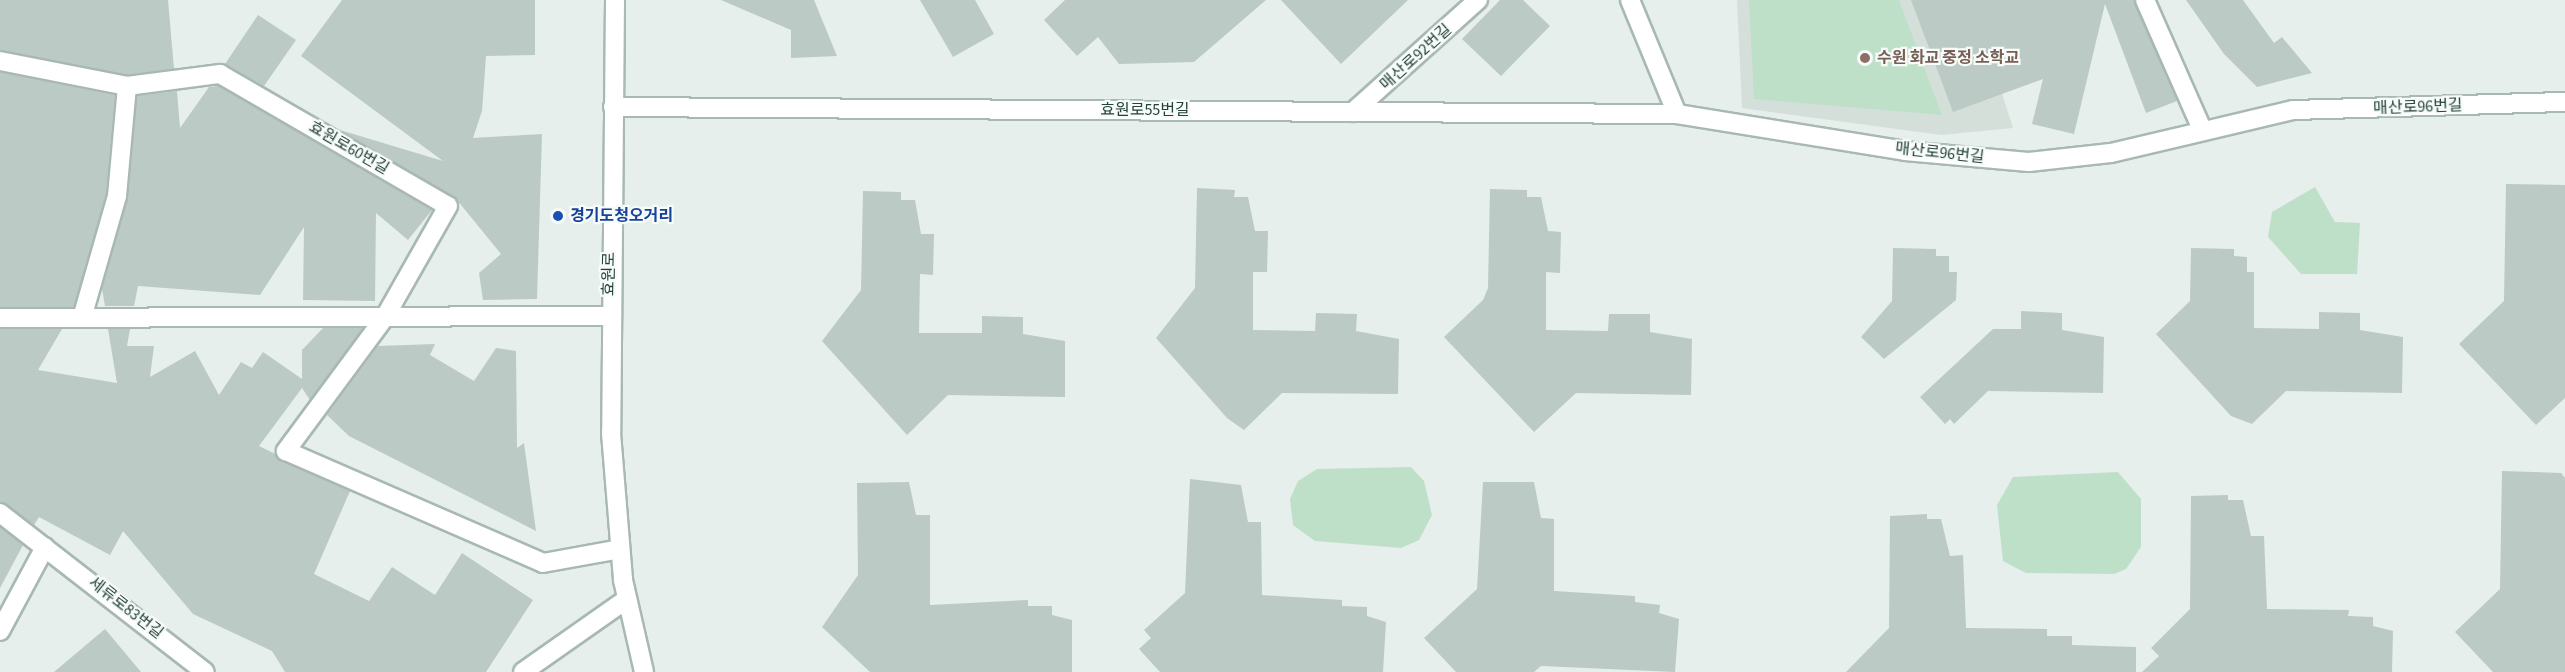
<!DOCTYPE html>
<html>
<head>
<meta charset="utf-8">
<style>
  body { margin:0 }
  #map { position:relative; width:2565px; height:672px; overflow:hidden; background:#e6efeb; font-family:"Source Sans 3","Noto Sans KR",sans-serif }
  div>[style] { position:absolute }
  .built>* { inset:0; background:#d4dfda }
  .green>* { inset:0; background:#bfe0c8 }
  .building>* { inset:0; background:#bbcac4 }
  .roads { filter:drop-shadow(2px 0 #a8b8b2) drop-shadow(-2px 0 #a8b8b2) drop-shadow(0 2px #a8b8b2) drop-shadow(0 -2px #a8b8b2) }
  .street>* { height:18px; margin:-9px; padding:0 9px; transform-origin:9px; border-radius:9px; background:#fff }
  .secondary>* { height:18px; margin:-9px; padding:0 9px; transform-origin:9px; border-radius:9px; background:#fff }
  .dots>* { width:16px; height:16px; translate:-50% -50%; box-sizing:border-box; border:3px solid #f7fbf9; border-radius:50% }
  span { translate:-50% -50%; white-space:nowrap; text-align:center; line-height:1.15; -webkit-text-stroke:4.5px #f7fbf9; paint-order:stroke }
  .street-label { font-size:16px; color:#24423a }
  .education-label { font-size:16px; color:#785e54; font-weight:700 }
  .left { translate:0 -50%; text-align:left }
  .transit-label { font-size:16px; color:#164399; font-weight:700 }
</style>
</head>
<body>
<div id="map">
  <div class="built">
    <div style="clip-path:polygon(1737px 0,1972px 0,2013px 128px,1941px 135px,1742px 108px)"></div>
  </div>
  <div class="green">
    <div style="clip-path:polygon(1749px 0,1899px 0,1942px 115px,1754px 99px)"></div>
    <div style="clip-path:polygon(2315px 187px,2335px 222px,2360px 223px,2357px 274px,2301px 274px,2268px 237px,2272px 212px)"></div>
    <div style="clip-path:polygon(1411px 467px,1424px 481px,1432px 515px,1419px 540px,1401px 548px,1315px 541px,1293px 525px,1290px 499px,1298px 481px,1317px 469px)"></div>
    <div style="clip-path:polygon(2118px 472px,2141px 499px,2141px 547px,2126px 569px,2114px 574px,2026px 573px,2003px 561px,1997px 505px,2013px 477px)"></div>
  </div>
  <div class="building">
    <div style="clip-path:polygon(0 0,168px 0,174px 69px,127px 75px,0 50px)"></div>
    <div style="clip-path:polygon(342px 0,535px 0,535px 55px,486px 56px,482px 111px,473px 138px,542px 134px,537px 299px,483px 300px,479px 273px,501px 254px,457px 200px,340px 130px,443px 161px,301px 56px)"></div>
    <div style="clip-path:polygon(721px 0,814px 0,837px 56px,791px 58px,791px 30px)"></div>
    <div style="clip-path:polygon(920px 0,975px 0,994px 34px,953px 57px)"></div>
    <div style="clip-path:polygon(1065px 0,1266px 0,1194px 62px,1119px 64px,1098px 37px,1077px 56px,1044px 20px)"></div>
    <div style="clip-path:polygon(1281px 0,1408px 0,1341px 64px)"></div>
    <div style="clip-path:polygon(1500px 0,1523px 0,1550px 26px,1501px 76px,1462px 39px)"></div>
    <div style="clip-path:polygon(1911px 0,2134px 0,2177px 101px,2146px 113px,2105px 4px,2074px 134px,2032px 124px,2043px 79px,1953px 112px)"></div>
    <div style="clip-path:polygon(2186px 0,2243px 0,2274px 43px,2282px 37px,2312px 73px,2257px 87px,2224px 54px)"></div>
    <div style="clip-path:polygon(258px 15px,296px 40px,264px 86px,225px 64px)"></div>
    <div style="clip-path:polygon(0 72px,115px 95px,106px 194px,74px 307px,0 307px)"></div>
    <div style="clip-path:polygon(218px 86px,432px 210px,408px 240px,376px 213px,375px 301px,303px 300px,304px 227px,260px 295px,138px 286px,134px 306px,105px 306px,102px 289px,128px 197px,137px 96px,177px 91px,180px 128px,209px 87px)"></div>
    <div style="clip-path:polygon(2506px 184px,2565px 185px,2565px 398px,2536px 425px,2459px 344px,2504px 301px)"></div>
    <div style="clip-path:polygon(1197px 188px,1235px 190px,1234px 197px,1248px 197px,1255px 231px,1268px 231px,1267px 272px,1253px 272px,1253px 330px,1315px 331px,1316px 313px,1357px 314px,1356px 331px,1399px 339px,1398px 394px,1282px 393px,1244px 430px,1227px 418px,1156px 338px,1195px 288px)"></div>
    <div style="clip-path:polygon(1490px 189px,1527px 190px,1527px 197px,1541px 197px,1548px 231px,1561px 232px,1560px 273px,1546px 272px,1546px 330px,1608px 331px,1609px 314px,1650px 314px,1650px 332px,1692px 339px,1691px 395px,1576px 393px,1534px 432px,1444px 337px,1483px 300px,1488px 288px)"></div>
    <div style="clip-path:polygon(863px 191px,901px 192px,901px 200px,915px 200px,921px 234px,934px 234px,933px 275px,920px 274px,919px 333px,982px 333px,982px 316px,1023px 317px,1023px 334px,1065px 341px,1065px 397px,948px 395px,907px 435px,822px 341px,861px 290px)"></div>
    <div style="clip-path:polygon(1893px 248px,1936px 249px,1936px 256px,1949px 256px,1949px 272px,1957px 272px,1956px 300px,1884px 359px,1861px 337px,1892px 301px)"></div>
    <div style="clip-path:polygon(2191px 248px,2234px 249px,2234px 256px,2247px 257px,2247px 272px,2254px 272px,2254px 328px,2319px 329px,2319px 312px,2360px 313px,2360px 330px,2403px 337px,2402px 393px,2286px 391px,2252px 424px,2231px 416px,2156px 334px,2190px 301px)"></div>
    <div style="clip-path:polygon(2021px 311px,2062px 313px,2062px 330px,2104px 337px,2103px 393px,1988px 391px,1954px 424px,1950px 419px,1945px 424px,1920px 397px,1993px 329px,2021px 329px)"></div>
    <div style="clip-path:polygon(323px 328px,363px 328px,310px 400px,302px 388px,259px 446px,350px 491px,314px 574px,369px 601px,392px 567px,435px 595px,462px 553px,533px 600px,486px 672px,285px 672px,272px 651px,193px 614px,123px 531px,110px 555px,39px 517px,34px 525px,0 502px,0 329px,62px 329px,38px 370px,117px 383px,108px 329px,130px 329px,127px 346px,154px 346px,150px 377px,195px 351px,219px 395px,241px 362px,252px 368px,263px 352px,302px 379px,302px 350px)"></div>
    <div style="clip-path:polygon(435px 344px,430px 355px,474px 381px,496px 348px,516px 351px,517px 448px,524px 443px,536px 531px,349px 436px,327px 415px,378px 346px)"></div>
    <div style="clip-path:polygon(2502px 471px,2561px 473px,2565px 478px,2565px 672px,2493px 672px,2455px 632px,2500px 589px)"></div>
    <div style="clip-path:polygon(1190px 479px,1241px 485px,1248px 522px,1261px 522px,1262px 595px,1342px 600px,1342px 606px,1367px 607px,1367px 616px,1386px 622px,1383px 672px,1160px 672px,1139px 649px,1151px 638px,1144px 630px,1185px 593px)"></div>
    <div style="clip-path:polygon(909px 482px,916px 515px,930px 515px,930px 605px,1028px 600px,1028px 606px,1052px 606px,1052px 615px,1072px 620px,1072px 672px,870px 672px,822px 627px,858px 575px,857px 483px)"></div>
    <div style="clip-path:polygon(1483px 482px,1534px 482px,1541px 518px,1554px 519px,1554px 591px,1635px 596px,1635px 602px,1660px 605px,1659px 613px,1679px 619px,1675px 672px,1541px 666px,1534px 672px,1456px 672px,1424px 638px,1477px 589px)"></div>
    <div style="clip-path:polygon(2228px 495px,2228px 500px,2243px 500px,2251px 536px,2264px 536px,2267px 609px,2349px 610px,2348px 616px,2373px 617px,2373px 626px,2393px 631px,2392px 672px,2142px 672px,2159px 656px,2151px 648px,2190px 609px,2191px 496px)"></div>
    <div style="clip-path:polygon(1927px 514px,1927px 519px,1941px 519px,1950px 556px,1963px 555px,1966px 628px,2047px 629px,2047px 636px,2072px 636px,2072px 645px,2136px 647px,2136px 672px,1846px 672px,1889px 628px,1890px 516px)"></div>
    <div style="clip-path:polygon(0 527px,23px 545px,0 588px)"></div>
    <div style="clip-path:polygon(105px 629px,141px 672px,54px 672px)"></div>
  </div>
  <div class="roads">
    <div class="street">
      <div style="left:1630px;top:0;width:123px;rotate:67.6deg"></div>
      <div style="left:2145px;top:0;width:141px;rotate:66.2deg"></div>
      <div style="left:0;top:61px;width:129px;rotate:11.1deg"></div>
      <div style="left:127px;top:86px;width:94px;rotate:-7.4deg"></div>
      <div style="left:220px;top:74px;width:263px;rotate:30.1deg"></div>
      <div style="left:448px;top:206px;width:128px;rotate:119.6deg"></div>
      <div style="left:385px;top:317px;width:167px;rotate:126.5deg"></div>
      <div style="left:286px;top:451px;width:280px;rotate:23.5deg"></div>
      <div style="left:543px;top:563px;width:78px;rotate:-10.3deg"></div>
      <div style="left:1353px;top:112px;width:168px;rotate:-41.9deg"></div>
      <div style="left:0;top:318px;width:609px;rotate:-0.19deg"></div>
      <div style="left:82px;top:318px;width:127px;rotate:-74deg"></div>
      <div style="left:117px;top:196px;width:110px;rotate:-84.8deg"></div>
      <div style="left:0;top:513px;width:259px;rotate:37.8deg"></div>
      <div style="left:0;top:631px;width:95px;rotate:-61.8deg"></div>
      <div style="left:523px;top:672px;width:127px;rotate:-35.1deg"></div>
    </div>
    <div class="secondary">
      <div style="left:615px;top:0;width:433px;rotate:90.5deg"></div>
      <div style="left:611px;top:433px;width:147px;rotate:85.3deg"></div>
      <div style="left:623px;top:580px;width:94px;rotate:77.1deg"></div>
      <div style="left:613px;top:107px;width:1064px;rotate:0.38deg"></div>
      <div style="left:1677px;top:114px;width:231px;rotate:9.2deg"></div>
      <div style="left:1905px;top:151px;width:124px;rotate:5.1deg"></div>
      <div style="left:2029px;top:162px;width:82px;rotate:-6.3deg"></div>
      <div style="left:2111px;top:153px;width:187px;rotate:-13.3deg"></div>
      <div style="left:2293px;top:110px;width:272px;rotate:-1.7deg"></div>
    </div>
  </div>
  <div class="dots">
    <div style="left:1865px;top:58px;background:#8d6e63"></div>
    <div style="left:558px;top:216px;background:#1a4fb4"></div>
  </div>
  <div class="street-label">
    <span style="left:1416px;top:57px;rotate:-42deg">매산로92번길</span>
    <span style="left:2418px;top:107px;rotate:-2deg">매산로96번길</span>
    <span style="left:1145px;top:110px">효원로55번길</span>
    <span style="left:349px;top:148px;rotate:30deg">효원로60번길</span>
    <span style="left:1940px;top:153px;rotate:6deg">매산로96번길</span>
    <span style="left:609px;top:274px;rotate:-89deg">효원로</span>
    <span style="left:126px;top:608px;rotate:38deg">세류로83번길</span>
  </div>
  <div class="education-label">
    <span class="left" style="left:1877px;top:58px">수원 화교 중정 소학교</span>
  </div>
  <div class="transit-label">
    <span class="left" style="left:570px;top:216px">경기도청오거리</span>
  </div>
</div>
</body>
</html>
